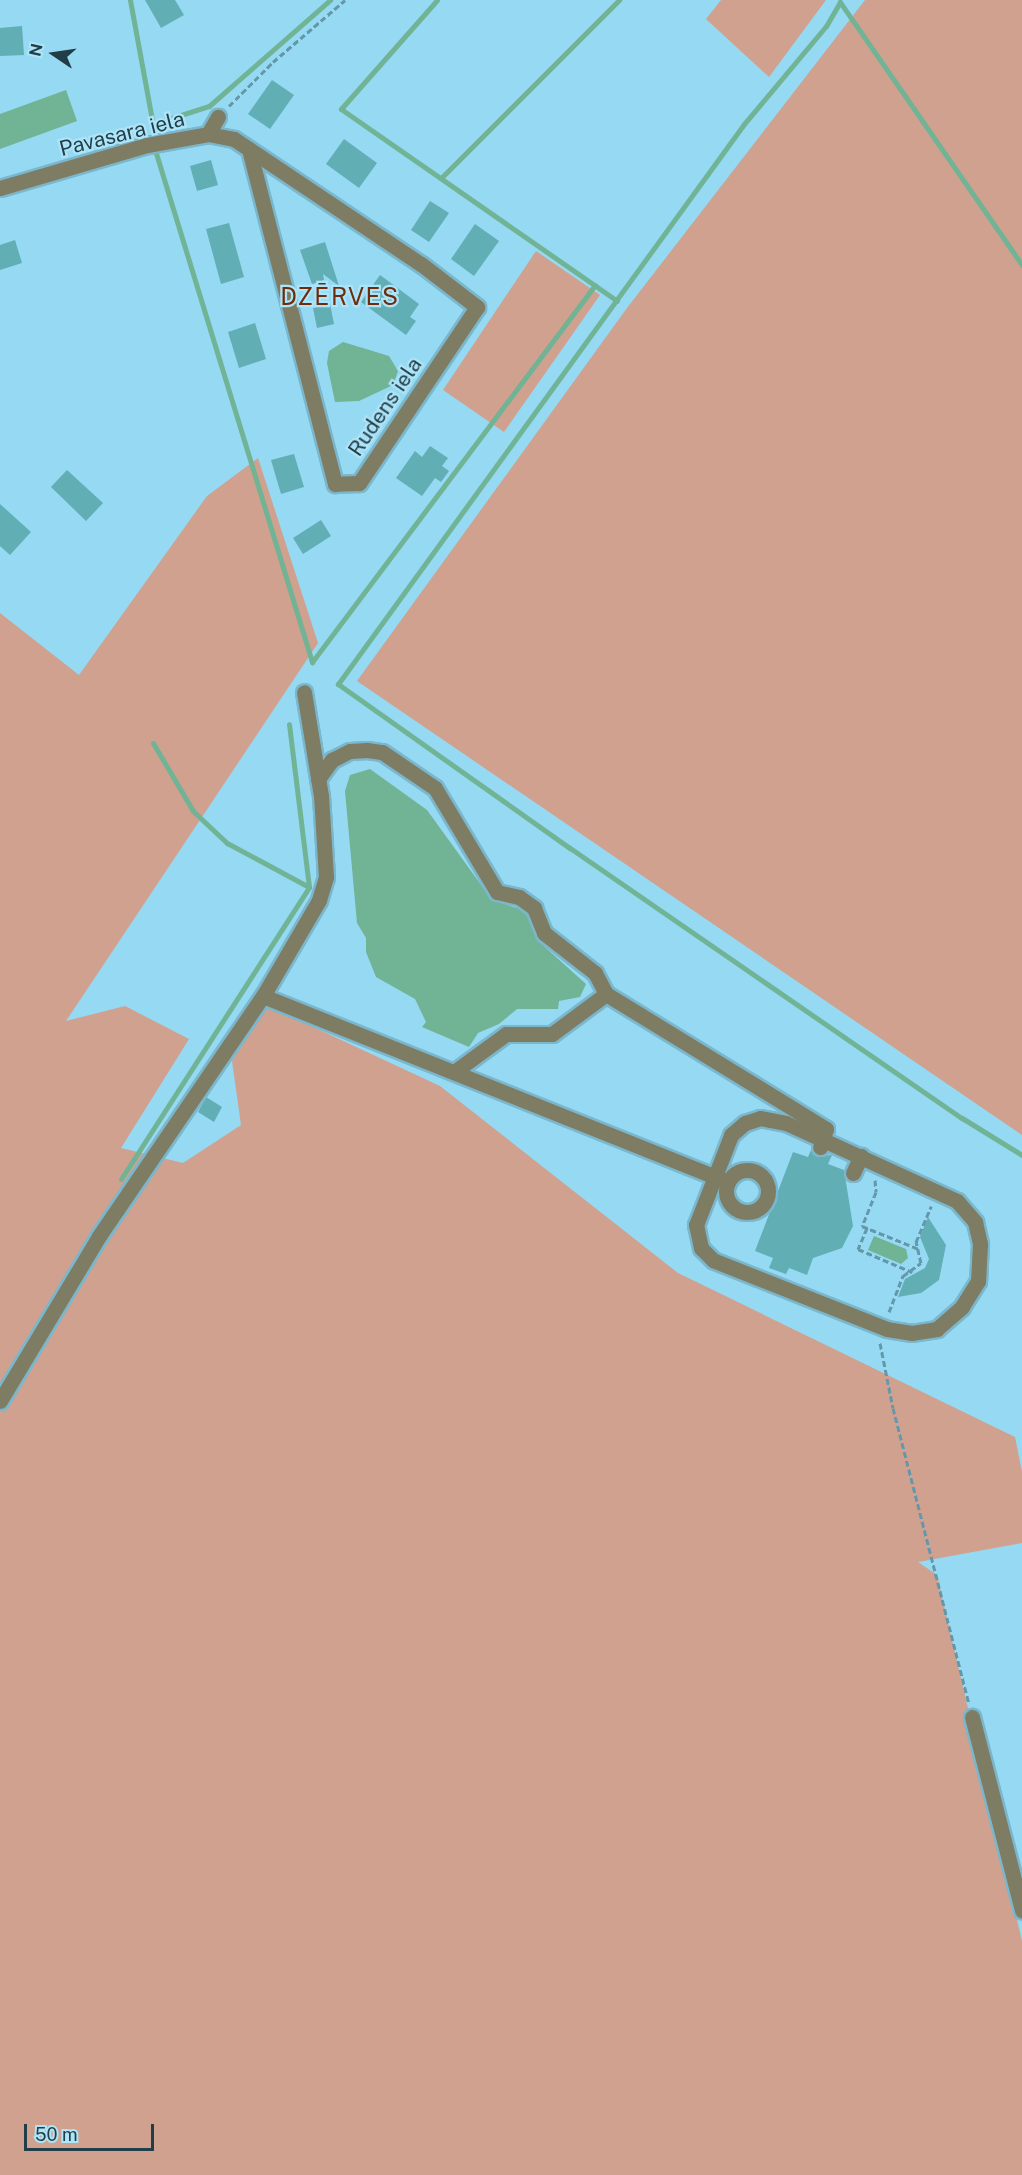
<!DOCTYPE html>
<html>
<head>
<meta charset="utf-8">
<style>
  body { margin:0 }
  #map { position:relative; width:1022px; height:2175px; overflow:hidden; background:#95d9f2; font-family:"Public Sans",sans-serif }
  div>[style] { position:absolute }
  .green>* { inset:0; background:#d0a18e }
  .water>* { inset:0; background:#71b395 }
  .stream>* { height:5px; margin:-2.5px; padding:0 2.5px; transform-origin:2.5px; border-radius:2.5px; background:#71b395 }
  .building>* { inset:0; background:#61aeb5 }
  .path>* { height:3px; margin-top:-1.5px; transform-origin:0; background:repeating-linear-gradient(90deg,#6497aa 0 6px,transparent 0 9px) }
  .roads { filter:drop-shadow(2px 0 #7bb7cc) drop-shadow(-2px 0 #7bb7cc) drop-shadow(0 2px #7bb7cc) drop-shadow(0 -2px #7bb7cc) }
  .minor>* { height:15px; margin:-7.5px; padding:0 7.5px; transform-origin:7.5px; border-radius:7.5px; background:#7e7c63 }
  .minor>.ring { margin:-7.5px; padding:0; box-sizing:content-box; background:none; border:15px solid #7e7c63; border-radius:50% }
  span { translate:-50% -50%; white-space:nowrap; text-align:center; line-height:1.15; -webkit-text-stroke:4.5px #aee4f8; paint-order:stroke }
  .street-label { font-size:21px; color:#213d47 }
  .quarter-label { font-size:24px; color:#6d2d0d; letter-spacing:1.5px }
  .north { position:absolute; left:24px; top:24px; width:60px; height:60px; -webkit-text-stroke:4px #aee4f8; paint-order:stroke; rotate:283deg; font-size:16px; font-weight:700; line-height:24px; text-align:center; color:#213d47 }
  .north::after { content:''; display:block; margin:auto; width:21px; height:27px; background:#213d47; clip-path:polygon(50% 0,100% 100%,50% 72%,0 100%) }
  .scale { position:absolute; left:24px; top:2124px; width:130px; height:27px; box-sizing:border-box; border:3px solid #213d47; border-top:0; padding-left:8px; font-size:18px; line-height:21px; white-space:nowrap; color:#213d47; -webkit-text-stroke:4px #aee4f8; paint-order:stroke }
</style>
</head>
<body>
<div id="map">
  <div class="green">
    <div style="clip-path:polygon(721px 0,826px 0,769px 77px,706px 19px)"></div>
    <div style="clip-path:polygon(865px 0,1022px 0,1022px 1135px,357px 681px,627px 308px)"></div>
    <div style="clip-path:polygon(536px 251px,600px 295px,504px 432px,443px 390px)"></div>
    <div style="clip-path:polygon(258px 458px,318px 643px,66px 1021px,125px 1006px,189px 1039px,121px 1148px,183px 1163px,241px 1125px,232px 1061px,266px 1005px,440px 1086px,678px 1273px,1015px 1437px,1022px 1472px,1022px 1543px,918px 1562px,937px 1575px,1022px 1941px,1022px 2175px,0 2175px,0 613px,79px 675px,207px 496px)"></div>
  </div>
  <div class="water">
    <div style="clip-path:polygon(66px 90px,77px 121px,0 149px,0 114px)"></div>
    <div style="clip-path:polygon(343px 342px,389px 356px,398px 371px,393px 385px,359px 401px,335px 402px,327px 363px,329px 351px)"></div>
    <div style="clip-path:polygon(370px 769px,427px 810px,492px 900px,529px 912px,536px 939px,586px 984px,580px 997px,559px 1001px,558px 1009px,517px 1009px,499px 1024px,478px 1033px,469px 1047px,422px 1027px,426px 1022px,415px 999px,376px 977px,366px 952px,366px 938px,357px 923px,345px 791px,350px 775px)"></div>
    <div style="clip-path:polygon(874px 1236px,906px 1249px,908px 1258px,901px 1264px,868px 1250px)"></div>
  </div>
  <div class="stream">
    <div style="left:130px;top:0;width:138px;rotate:79.6deg"></div>
    <div style="left:437px;top:0;width:145px;rotate:131.4deg"></div>
    <div style="left:341px;top:109px;width:336px;rotate:34.8deg"></div>
    <div style="left:153px;top:124px;width:59px;rotate:-17.8deg"></div>
    <div style="left:209px;top:106px;width:161px;rotate:-41.2deg"></div>
    <div style="left:155px;top:150px;width:536px;rotate:72.95deg"></div>
    <div style="left:441px;top:178px;width:252px;rotate:-45deg"></div>
    <div style="left:1022px;top:265px;width:320px;rotate:-124.7deg"></div>
    <div style="left:840px;top:2px;width:28px;rotate:120deg"></div>
    <div style="left:826px;top:26px;width:128px;rotate:129.9deg"></div>
    <div style="left:744px;top:124px;width:692px;rotate:125.94deg"></div>
    <div style="left:338px;top:684px;width:284px;rotate:35.3deg"></div>
    <div style="left:570px;top:848px;width:476px;rotate:34.6deg"></div>
    <div style="left:962px;top:1118px;width:70px;rotate:31.7deg"></div>
    <div style="left:312px;top:662px;width:471px;rotate:-53.1deg"></div>
    <div style="left:153px;top:743px;width:79px;rotate:59.5deg"></div>
    <div style="left:193px;top:811px;width:47px;rotate:43.3deg"></div>
    <div style="left:227px;top:843px;width:93px;rotate:28.2deg"></div>
    <div style="left:121px;top:1179px;width:347px;rotate:-57.2deg"></div>
    <div style="left:309px;top:887px;width:164px;rotate:-97deg"></div>
  </div>
  <div class="building">
    <div style="clip-path:polygon(145px 0,175px 0,184px 15px,161px 28px)"></div>
    <div style="clip-path:polygon(22px 26px,24px 55px,0 56px,0 28px)"></div>
    <div style="clip-path:polygon(272px 80px,294px 95px,270px 129px,248px 114px)"></div>
    <div style="clip-path:polygon(344px 139px,377px 163px,359px 188px,326px 164px)"></div>
    <div style="clip-path:polygon(211px 160px,218px 185px,197px 191px,190px 166px)"></div>
    <div style="clip-path:polygon(430px 201px,449px 213px,429px 242px,411px 230px)"></div>
    <div style="clip-path:polygon(229px 223px,244px 277px,221px 284px,206px 229px)"></div>
    <div style="clip-path:polygon(475px 224px,499px 241px,474px 276px,451px 259px)"></div>
    <div style="clip-path:polygon(15px 240px,22px 263px,0 270px,0 245px)"></div>
    <div style="clip-path:polygon(325px 242px,339px 286px,323px 274px,324px 280px,312px 284px,300px 250px)"></div>
    <div style="clip-path:polygon(380px 275px,419px 304px,410px 317px,416px 321px,406px 335px,361px 302px)"></div>
    <div style="clip-path:polygon(330px 304px,334px 324px,317px 328px,313px 308px)"></div>
    <div style="clip-path:polygon(255px 323px,266px 359px,239px 368px,228px 332px)"></div>
    <div style="clip-path:polygon(430px 446px,448px 458px,442px 466px,449px 471px,441px 482px,435px 478px,422px 496px,396px 478px,415px 451px,422px 457px)"></div>
    <div style="clip-path:polygon(294px 454px,304px 487px,281px 494px,271px 460px)"></div>
    <div style="clip-path:polygon(67px 470px,103px 503px,86px 521px,51px 487px)"></div>
    <div style="clip-path:polygon(0 504px,31px 532px,10px 555px,0 546px)"></div>
    <div style="clip-path:polygon(321px 520px,331px 536px,303px 554px,293px 538px)"></div>
    <div style="clip-path:polygon(206px 1097px,222px 1107px,214px 1122px,198px 1112px)"></div>
    <div style="clip-path:polygon(811px 1150px,818px 1156px,832px 1155px,828px 1164px,844px 1170px,853px 1226px,842px 1248px,813px 1258px,807px 1275px,789px 1268px,786px 1274px,769px 1268px,773px 1258px,755px 1251px,793px 1152px,808px 1157px)"></div>
    <div style="clip-path:polygon(928px 1217px,946px 1245px,939px 1280px,921px 1293px,898px 1297px,905px 1279px,925px 1268px,929px 1259px,920px 1237px)"></div>
  </div>
  <div class="path">
    <div style="left:229px;top:106px;width:62px;rotate:-45deg"></div>
    <div style="left:273px;top:62px;width:95px;rotate:-40.7deg"></div>
    <div style="left:875px;top:1180px;width:12px;rotate:85deg"></div>
    <div style="left:876px;top:1192px;width:37px;rotate:112deg"></div>
    <div style="left:862px;top:1226px;width:61px;rotate:22deg"></div>
    <div style="left:867px;top:1228px;width:23px;rotate:113deg"></div>
    <div style="left:858px;top:1249px;width:59px;rotate:23.1deg"></div>
    <div style="left:889px;top:1312px;width:39px;rotate:-69deg"></div>
    <div style="left:903px;top:1276px;width:22px;rotate:-36deg"></div>
    <div style="left:921px;top:1263px;width:22px;rotate:-103deg"></div>
    <div style="left:916px;top:1242px;width:39px;rotate:-67deg"></div>
    <div style="left:880px;top:1343px;width:66px;rotate:78.7deg"></div>
    <div style="left:893px;top:1408px;width:306px;rotate:75.6deg"></div>
  </div>
  <div class="roads">
    <div class="minor">
      <div style="left:208px;top:134px;width:26px;rotate:11deg"></div>
      <div style="left:234px;top:139px;width:225px;rotate:33.8deg"></div>
      <div style="left:421px;top:264px;width:71px;rotate:37.5deg"></div>
      <div style="left:477px;top:307px;width:212px;rotate:123.8deg"></div>
      <div style="left:359px;top:483px;width:24px;rotate:178deg"></div>
      <div style="left:335px;top:484px;width:343px;rotate:-104.4deg"></div>
      <div style="left:0;top:188px;width:153px;rotate:-16.3deg"></div>
      <div style="left:147px;top:145px;width:62px;rotate:-10.2deg"></div>
      <div style="left:208px;top:134px;width:20px;rotate:-60deg"></div>
      <div style="left:318px;top:779px;width:24px;rotate:-54deg"></div>
      <div style="left:332px;top:760px;width:20px;rotate:-27deg"></div>
      <div style="left:350px;top:751px;width:17px;rotate:-3deg"></div>
      <div style="left:367px;top:750px;width:15px;rotate:8deg"></div>
      <div style="left:382px;top:752px;width:64px;rotate:34.2deg"></div>
      <div style="left:435px;top:788px;width:121px;rotate:59.2deg"></div>
      <div style="left:497px;top:892px;width:23px;rotate:13deg"></div>
      <div style="left:519px;top:897px;width:19px;rotate:36deg"></div>
      <div style="left:534px;top:908px;width:27px;rotate:68deg"></div>
      <div style="left:544px;top:933px;width:65px;rotate:38.1deg"></div>
      <div style="left:595px;top:973px;width:24px;rotate:62deg"></div>
      <div style="left:263px;top:996px;width:501px;rotate:21.8deg"></div>
      <div style="left:454px;top:1072px;width:64px;rotate:-36.2deg"></div>
      <div style="left:506px;top:1034px;width:46px"></div>
      <div style="left:552px;top:1034px;width:67px;rotate:-36.5deg"></div>
      <div style="left:606px;top:994px;width:258px;rotate:31.5deg"></div>
      <div style="left:826px;top:1129px;width:19px;rotate:108deg"></div>
      <div style="left:760px;top:1118px;width:26px;rotate:11deg"></div>
      <div style="left:786px;top:1123px;width:188px;rotate:24.5deg"></div>
      <div style="left:957px;top:1201px;width:28px;rotate:49deg"></div>
      <div style="left:975px;top:1222px;width:23px;rotate:77deg"></div>
      <div style="left:980px;top:1244px;width:37px;rotate:93deg"></div>
      <div style="left:978px;top:1281px;width:31px;rotate:122deg"></div>
      <div style="left:962px;top:1307px;width:33px;rotate:139deg"></div>
      <div style="left:937px;top:1329px;width:25px;rotate:171deg"></div>
      <div style="left:912px;top:1333px;width:25px;rotate:-171deg"></div>
      <div style="left:887px;top:1329px;width:187px;rotate:-158.4deg"></div>
      <div style="left:713px;top:1260px;width:17px;rotate:-135deg"></div>
      <div style="left:701px;top:1248px;width:24px;rotate:-102deg"></div>
      <div style="left:696px;top:1225px;width:97px;rotate:-68.7deg"></div>
      <div style="left:731px;top:1135px;width:18px;rotate:-41deg"></div>
      <div style="left:745px;top:1123px;width:16px;rotate:-18deg"></div>
      <div class="ring" style="left:726px;top:1170px;width:27px;height:27px"></div>
      <div style="left:853px;top:1173px;width:19px;rotate:-65deg"></div>
      <div style="left:0;top:1401px;width:192px;rotate:-59deg"></div>
      <div style="left:99px;top:1236px;width:291px;rotate:-55.7deg"></div>
      <div style="left:263px;top:996px;width:111px;rotate:-59.7deg"></div>
      <div style="left:319px;top:900px;width:24px;rotate:-73deg"></div>
      <div style="left:326px;top:877px;width:81px;rotate:-93.5deg"></div>
      <div style="left:321px;top:796px;width:105px;rotate:-99.3deg"></div>
      <div style="left:972px;top:1717px;width:200px;rotate:75.5deg"></div>
    </div>
  </div>
  <div class="street-label">
    <span style="left:122px;top:134px;rotate:-14deg">Pavasara iela</span>
    <span style="left:385px;top:407px;rotate:-56deg">Rudens iela</span>
  </div>
  <div class="quarter-label">
    <span style="left:340px;top:297px">DZĒRVES</span>
  </div>
  <div class="north">N</div>
  <div class="scale">50 m</div>
</div>
</body>
</html>
